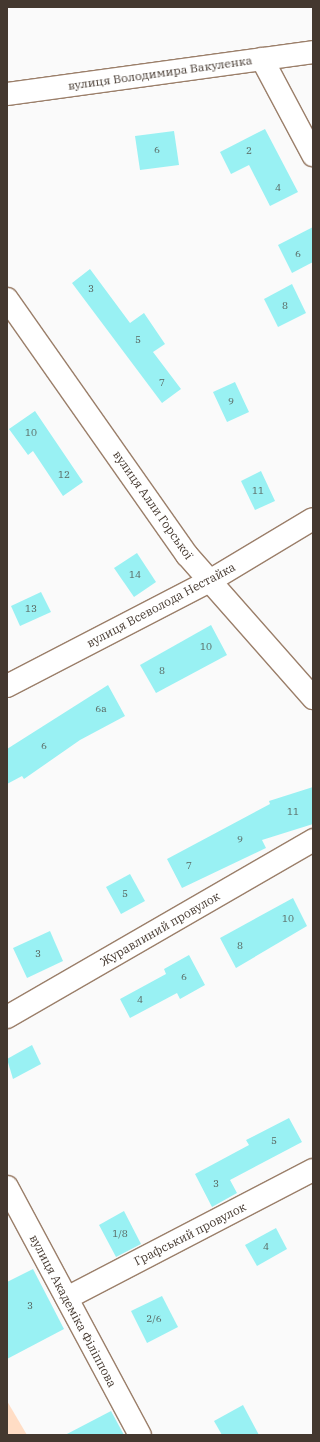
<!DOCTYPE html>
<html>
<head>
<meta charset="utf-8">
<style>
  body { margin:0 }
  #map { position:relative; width:320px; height:1442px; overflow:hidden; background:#fafafa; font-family:"IBM Plex Serif",serif }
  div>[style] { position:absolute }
  .green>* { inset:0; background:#ffddc5 }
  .building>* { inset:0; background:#99f1f3 }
  .roads { filter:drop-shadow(1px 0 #9b7f6a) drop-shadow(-1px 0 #9b7f6a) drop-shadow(0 1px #9b7f6a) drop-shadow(0 -1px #9b7f6a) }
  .minor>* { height:22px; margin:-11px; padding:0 11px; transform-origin:11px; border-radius:11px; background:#fff }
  span { translate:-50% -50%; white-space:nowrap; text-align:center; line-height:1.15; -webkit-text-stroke:3.5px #fff; paint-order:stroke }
  .number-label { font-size:10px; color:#596660 }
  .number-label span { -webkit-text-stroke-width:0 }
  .street-label { font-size:12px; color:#44382f }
  .frame { position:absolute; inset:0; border:8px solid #44382f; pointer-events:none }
</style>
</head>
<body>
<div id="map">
  <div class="green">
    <div style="clip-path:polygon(7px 1401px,27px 1435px,7px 1435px)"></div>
  </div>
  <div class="building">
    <div style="clip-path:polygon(265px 129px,298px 192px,270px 206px,249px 165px,231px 174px,220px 152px)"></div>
    <div style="clip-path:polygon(174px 131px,179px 165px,140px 170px,135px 136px)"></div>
    <div style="clip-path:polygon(313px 227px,313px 262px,292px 273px,278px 245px)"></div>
    <div style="clip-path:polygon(90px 269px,130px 323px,144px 313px,165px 344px,153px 352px,181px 389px,162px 403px,72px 283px)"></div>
    <div style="clip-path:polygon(292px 284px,306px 313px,278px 327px,264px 299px)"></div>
    <div style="clip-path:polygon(235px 382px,249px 412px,227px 422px,213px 392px)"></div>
    <div style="clip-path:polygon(35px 411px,83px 482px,63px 496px,33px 451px,28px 455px,9px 429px)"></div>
    <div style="clip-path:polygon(261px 471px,275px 501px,255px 510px,241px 481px)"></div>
    <div style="clip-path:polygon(137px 553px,156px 582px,134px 597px,114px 568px)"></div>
    <div style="clip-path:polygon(41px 592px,51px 612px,20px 626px,11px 606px)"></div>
    <div style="clip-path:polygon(211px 625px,227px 655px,156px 693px,140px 665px)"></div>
    <div style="clip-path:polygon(108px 685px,125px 716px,80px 740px,24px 779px,22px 776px,7px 784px,7px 749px)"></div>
    <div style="clip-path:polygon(313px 787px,313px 824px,262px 840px,266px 848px,182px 888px,167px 859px,270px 804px,269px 801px)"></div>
    <div style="clip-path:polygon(130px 874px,145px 901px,121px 914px,106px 887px)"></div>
    <div style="clip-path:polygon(293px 898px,307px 926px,236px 968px,220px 938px)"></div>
    <div style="clip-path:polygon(50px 931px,63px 961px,27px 978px,13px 948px)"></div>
    <div style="clip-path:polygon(189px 955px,205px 985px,180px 999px,177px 993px,130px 1018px,120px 999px,166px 974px,164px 969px)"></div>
    <div style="clip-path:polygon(32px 1045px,41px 1064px,13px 1079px,7px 1059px)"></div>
    <div style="clip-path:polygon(289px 1118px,302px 1142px,230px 1180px,237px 1193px,212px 1207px,195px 1174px,249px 1145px,246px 1140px)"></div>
    <div style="clip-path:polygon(124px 1211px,141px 1244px,116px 1257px,99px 1225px)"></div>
    <div style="clip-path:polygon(276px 1228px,287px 1249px,257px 1266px,245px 1245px)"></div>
    <div style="clip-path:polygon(33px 1269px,64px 1329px,7px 1359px,7px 1282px)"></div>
    <div style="clip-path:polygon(162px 1296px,178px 1327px,147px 1343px,131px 1311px)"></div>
    <div style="clip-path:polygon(243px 1405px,259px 1435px,222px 1435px,214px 1421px)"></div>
    <div style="clip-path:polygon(111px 1411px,124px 1435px,65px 1435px)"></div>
  </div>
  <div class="roads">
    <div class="minor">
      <div style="left:262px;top:59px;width:109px;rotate:62deg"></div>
      <div style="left:7px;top:94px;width:309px;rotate:-7.8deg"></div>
      <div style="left:7px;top:299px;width:313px;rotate:54.9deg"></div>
      <div style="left:187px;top:555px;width:191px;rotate:48.6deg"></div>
      <div style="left:7px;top:686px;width:226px;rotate:-27.4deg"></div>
      <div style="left:208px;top:582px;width:122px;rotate:-31deg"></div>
      <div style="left:7px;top:1017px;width:354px;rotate:-30deg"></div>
      <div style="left:7px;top:1187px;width:281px;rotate:61.8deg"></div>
      <div style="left:67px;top:1298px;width:277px;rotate:-27.5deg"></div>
    </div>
  </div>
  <div class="number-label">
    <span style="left:157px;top:150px">6</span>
    <span style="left:249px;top:151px">2</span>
    <span style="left:278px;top:188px">4</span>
    <span style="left:298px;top:254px">6</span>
    <span style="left:91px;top:289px">3</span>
    <span style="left:285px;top:306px">8</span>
    <span style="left:138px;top:340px">5</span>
    <span style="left:162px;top:383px">7</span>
    <span style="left:231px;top:402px">9</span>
    <span style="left:31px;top:433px">10</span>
    <span style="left:64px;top:475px">12</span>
    <span style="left:258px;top:491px">11</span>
    <span style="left:135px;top:575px">14</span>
    <span style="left:31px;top:609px">13</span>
    <span style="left:206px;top:647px">10</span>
    <span style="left:162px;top:671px">8</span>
    <span style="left:101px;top:709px">6а</span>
    <span style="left:44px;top:746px">6</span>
    <span style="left:293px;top:812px">11</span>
    <span style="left:240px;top:840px">9</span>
    <span style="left:189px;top:866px">7</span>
    <span style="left:125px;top:894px">5</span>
    <span style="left:288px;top:919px">10</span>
    <span style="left:240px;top:946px">8</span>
    <span style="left:38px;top:954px">3</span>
    <span style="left:184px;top:977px">6</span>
    <span style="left:140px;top:1000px">4</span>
    <span style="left:274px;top:1141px">5</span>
    <span style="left:216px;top:1184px">3</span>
    <span style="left:120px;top:1234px">1/8</span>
    <span style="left:266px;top:1247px">4</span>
    <span style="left:30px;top:1306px">3</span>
    <span style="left:154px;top:1319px">2/6</span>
  </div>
  <div class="street-label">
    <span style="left:160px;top:73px;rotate:-8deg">вулиця Володимира Вакуленка</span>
    <span style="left:153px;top:505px;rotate:55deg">вулиця Алли Горської</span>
    <span style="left:161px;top:605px;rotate:-28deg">вулиця Всеволода Нестайка</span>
    <span style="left:160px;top:929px;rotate:-30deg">Журавлиний провулок</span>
    <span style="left:190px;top:1234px;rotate:-27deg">Графський провулок</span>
    <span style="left:73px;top:1311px;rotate:62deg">вулиця Академіка Філіппова</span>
  </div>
  <div class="frame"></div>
</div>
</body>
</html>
